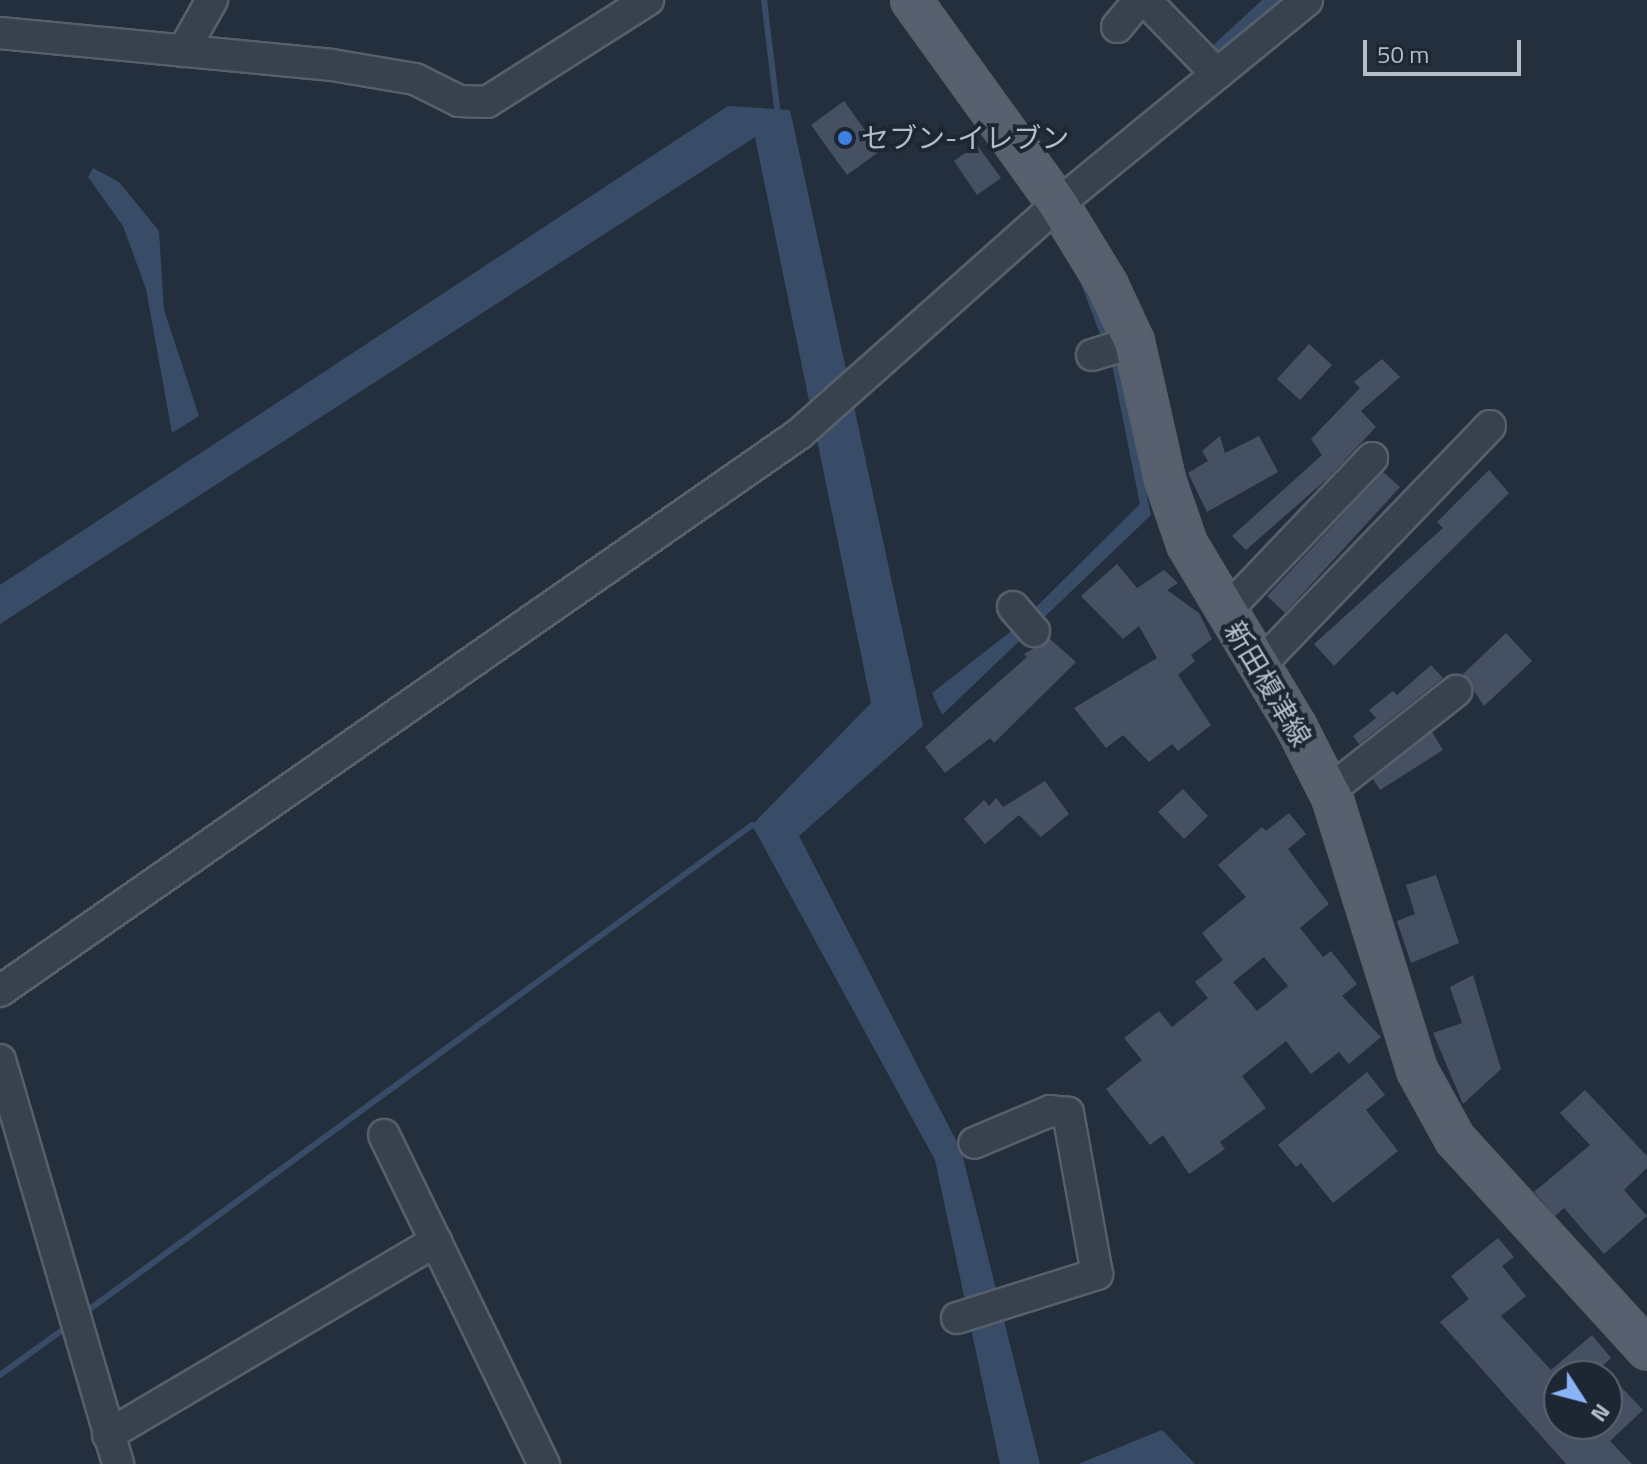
<!DOCTYPE html>
<html>
<head>
<meta charset="utf-8">
<style>
  body { margin:0 }
  #map { position:relative; width:1647px; height:1464px; overflow:hidden; background:#242f3e; font-family:"Titillium Web","Noto Sans JP",sans-serif }
  div>[style] { position:absolute }
  .water>* { inset:0; background:#394c67 }
  .stream>* { height:6px; margin:-3px; padding:0 3px; transform-origin:3px; border-radius:3px; background:#394c67 }
  .building>* { inset:0; background:#455162 }
  .roads { filter:drop-shadow(2px 0 #565f6c) drop-shadow(-2px 0 #565f6c) drop-shadow(0 2px #565f6c) drop-shadow(0 -2px #565f6c) }
  .minor>* { height:30px; margin:-15px; padding:0 15px; transform-origin:15px; border-radius:15px; background:#38414e }
  .major>* { height:38px; margin:-19px; padding:0 19px; transform-origin:19px; border-radius:19px; background:#56606e }
  .dots>* { width:22px; height:22px; translate:-50% -50%; box-sizing:border-box; border:4px solid #1d2633; border-radius:50% }
  span { translate:-50% -50%; white-space:nowrap; text-align:center; line-height:1.15; -webkit-text-stroke:8px #1d2633; paint-order:stroke }
  .poi-label { font-size:28px; color:#b4bcc9 }
  .left { translate:0 -50%; text-align:left }
  .street-label { font-size:28px; color:#b4bcc9 }
  .north { position:absolute; left:1543px; top:1360px; width:80px; height:80px; box-sizing:border-box; background:#1d2633; border:2px solid #59626f; border-radius:50%; rotate:126deg; font-size:22px; font-weight:700; line-height:32px; text-align:center; color:#b4bcc9 }
  .north::after { content:''; display:block; margin:auto; width:28px; height:36px; background:#8ab4f8; clip-path:polygon(50% 0,100% 100%,50% 72%,0 100%) }
  .scale { position:absolute; left:1363px; top:40px; width:158px; height:36px; box-sizing:border-box; border:4px solid #b4bcc9; border-top:0; padding-left:10px; font-size:24px; line-height:28px; white-space:nowrap; color:#b4bcc9; -webkit-text-stroke:6px #1d2633; paint-order:stroke }
</style>
</head>
<body>
<div id="map">
  <div class="water">
    <div style="clip-path:polygon(1262px 0,1291px 0,1225px 57px,1209px 49px)"></div>
    <div style="clip-path:polygon(728px 106px,790px 110px,923px 726px,799px 836px,961px 1150px,1040px 1464px,1000px 1464px,935px 1160px,752px 825px,871px 703px,755px 137px,0 624px,0 585px)"></div>
    <div style="clip-path:polygon(93px 168px,119px 182px,159px 231px,164px 310px,199px 416px,172px 433px,146px 289px,123px 226px,88px 177px)"></div>
    <div style="clip-path:polygon(1081px 284px,1091px 284px,1109px 321px,1151px 515px,942px 715px,932px 693px,1014px 629px,1140px 504px,1112px 365px)"></div>
    <div style="clip-path:polygon(1162px 1430px,1195px 1464px,1078px 1464px)"></div>
  </div>
  <div class="stream">
    <div style="left:764px;top:0;width:117px;rotate:83.1deg"></div>
    <div style="left:83px;top:1314px;width:829px;rotate:-36.16deg"></div>
    <div style="left:0;top:1375px;width:84px;rotate:-35.8deg"></div>
  </div>
  <div class="building">
    <div style="clip-path:polygon(844px 101px,880px 151px,847px 175px,811px 125px)"></div>
    <div style="clip-path:polygon(977px 145px,1001px 178px,977px 195px,954px 161px)"></div>
    <div style="clip-path:polygon(1309px 344px,1332px 365px,1300px 400px,1277px 379px)"></div>
    <div style="clip-path:polygon(1382px 359px,1400px 377px,1361px 411px,1376px 427px,1327px 479px,1246px 550px,1232px 536px,1322px 455px,1311px 439px,1360px 388px,1354px 382px)"></div>
    <div style="clip-path:polygon(1220px 436px,1225px 453px,1259px 436px,1278px 472px,1207px 512px,1188px 473px,1208px 461px,1202px 451px)"></div>
    <div style="clip-path:polygon(1489px 470px,1509px 493px,1334px 666px,1314px 644px,1443px 528px,1437px 522px)"></div>
    <div style="clip-path:polygon(1383px 472px,1400px 487px,1285px 613px,1267px 596px)"></div>
    <div style="clip-path:polygon(1117px 564px,1137px 588px,1164px 570px,1178px 583px,1167px 590px,1199px 613px,1212px 639px,1191px 655px,1195px 661px,1178px 675px,1211px 725px,1178px 751px,1172px 744px,1149px 762px,1123px 735px,1106px 748px,1074px 708px,1157px 658px,1139px 626px,1123px 639px,1081px 596px)"></div>
    <div style="clip-path:polygon(1506px 633px,1532px 661px,1484px 706px,1463px 674px)"></div>
    <div style="clip-path:polygon(1050px 639px,1076px 662px,994px 743px,990px 738px,945px 773px,925px 747px,1027px 657px,1024px 654px)"></div>
    <div style="clip-path:polygon(1431px 665px,1443px 678px,1359px 744px,1353px 736px,1376px 718px,1369px 710px,1393px 691px,1397px 695px)"></div>
    <div style="clip-path:polygon(1432px 732px,1443px 750px,1380px 790px,1373px 779px)"></div>
    <div style="clip-path:polygon(1045px 781px,1069px 814px,1041px 837px,1019px 815px,985px 844px,964px 819px,984px 800px,989px 806px,996px 798px,1003px 807px)"></div>
    <div style="clip-path:polygon(1183px 789px,1208px 816px,1184px 839px,1158px 812px)"></div>
    <div style="clip-path:polygon(evenodd,1289px 813px,1306px 834px,1288px 849px,1329px 904px,1300px 928px,1323px 957px,1331px 951px,1357px 984px,1342px 996px,1381px 1037px,1349px 1064px,1339px 1052px,1311px 1074px,1286px 1041px,1242px 1076px,1266px 1108px,1220px 1142px,1225px 1149px,1189px 1174px,1163px 1135px,1150px 1145px,1106px 1089px,1142px 1060px,1124px 1038px,1159px 1011px,1172px 1027px,1208px 998px,1195px 982px,1223px 960px,1202px 933px,1246px 897px,1218px 865px,1262px 827px,1266px 831px,1289px 813px,1264px 957px,1288px 986px,1257px 1011px,1233px 982px,1264px 957px)"></div>
    <div style="clip-path:polygon(1436px 875px,1459px 943px,1411px 963px,1397px 921px,1415px 914px,1406px 885px)"></div>
    <div style="clip-path:polygon(1473px 975px,1501px 1069px,1463px 1104px,1433px 1033px,1462px 1023px,1450px 987px)"></div>
    <div style="clip-path:polygon(1367px 1072px,1385px 1095px,1366px 1110px,1398px 1151px,1333px 1203px,1301px 1163px,1296px 1167px,1278px 1145px)"></div>
    <div style="clip-path:polygon(1585px 1090px,1647px 1156px,1647px 1168px,1624px 1190px,1647px 1216px,1604px 1254px,1564px 1208px,1555px 1216px,1534px 1192px,1590px 1145px,1560px 1113px)"></div>
    <div style="clip-path:polygon(1498px 1238px,1514px 1257px,1502px 1266px,1526px 1296px,1501px 1316px,1551px 1370px,1592px 1335px,1611px 1358px,1591px 1376px,1559px 1376px,1559px 1424px,1607px 1424px,1607px 1372px,1643px 1410px,1610px 1441px,1632px 1464px,1566px 1464px,1440px 1322px,1469px 1299px,1451px 1276px)"></div>
  </div>
  <div class="roads">
    <div class="minor">
      <div style="left:1145px;top:0;width:103px;rotate:45.8deg"></div>
      <div style="left:1117px;top:27px;width:35px;rotate:-50deg"></div>
      <div style="left:0;top:33px;width:334px;rotate:5.5deg"></div>
      <div style="left:332px;top:65px;width:84px;rotate:9.6deg"></div>
      <div style="left:415px;top:79px;width:49px;rotate:26.6deg"></div>
      <div style="left:459px;top:101px;width:28px;rotate:2deg"></div>
      <div style="left:487px;top:102px;width:191px;rotate:-32.4deg"></div>
      <div style="left:183px;top:51px;width:59px;rotate:-60.4deg"></div>
      <div style="left:1092px;top:355px;width:44px;rotate:-17.2deg"></div>
      <div style="left:1013px;top:607px;width:32px;rotate:49deg"></div>
      <div style="left:1225px;top:612px;width:213px;rotate:-46.3deg"></div>
      <div style="left:1259px;top:666px;width:333px;rotate:-46.1deg"></div>
      <div style="left:1329px;top:791px;width:162px;rotate:-38.2deg"></div>
      <div style="left:0;top:991px;width:974px;rotate:-34.88deg"></div>
      <div style="left:799px;top:434px;width:346px;rotate:-41.6deg"></div>
      <div style="left:1058px;top:204px;width:322px;rotate:-39.3deg"></div>
      <div style="left:0;top:1060px;width:421px;rotate:73.7deg"></div>
      <div style="left:384px;top:1135px;width:366px;rotate:64.1deg"></div>
      <div style="left:957px;top:1318px;width:147px;rotate:-17.4deg"></div>
      <div style="left:1097px;top:1274px;width:164px;rotate:-100.2deg"></div>
      <div style="left:1068px;top:1113px;width:18px;rotate:-174deg"></div>
      <div style="left:1050px;top:1111px;width:82px;rotate:157.2deg"></div>
      <div style="left:108px;top:1435px;width:381px;rotate:-30.6deg"></div>
    </div>
    <div class="major">
      <div style="left:911px;top:0;width:251px;rotate:54.2deg"></div>
      <div style="left:1058px;top:204px;width:96px;rotate:58.6deg"></div>
      <div style="left:1108px;top:286px;width:62px;rotate:65.1deg"></div>
      <div style="left:1134px;top:342px;width:141px;rotate:77.3deg"></div>
      <div style="left:1165px;top:480px;width:68px;rotate:71deg"></div>
      <div style="left:1187px;top:544px;width:214px;rotate:59.1deg"></div>
      <div style="left:1297px;top:728px;width:77px;rotate:63.1deg"></div>
      <div style="left:1332px;top:797px;width:286px;rotate:72.7deg"></div>
      <div style="left:1417px;top:1070px;width:79px;rotate:61.2deg"></div>
      <div style="left:1455px;top:1139px;width:285px;rotate:47.6deg"></div>
    </div>
  </div>
  <div class="dots">
    <div style="left:845px;top:138px;background:#3f7fe0"></div>
  </div>
  <div class="poi-label">
    <span class="left" style="left:861px;top:138px">セブン-イレブン</span>
  </div>
  <div class="street-label">
    <span style="left:1268px;top:684px;rotate:59deg">新田榎津線</span>
  </div>
  <div class="north">N</div>
  <div class="scale">50 m</div>
</div>
</body>
</html>
